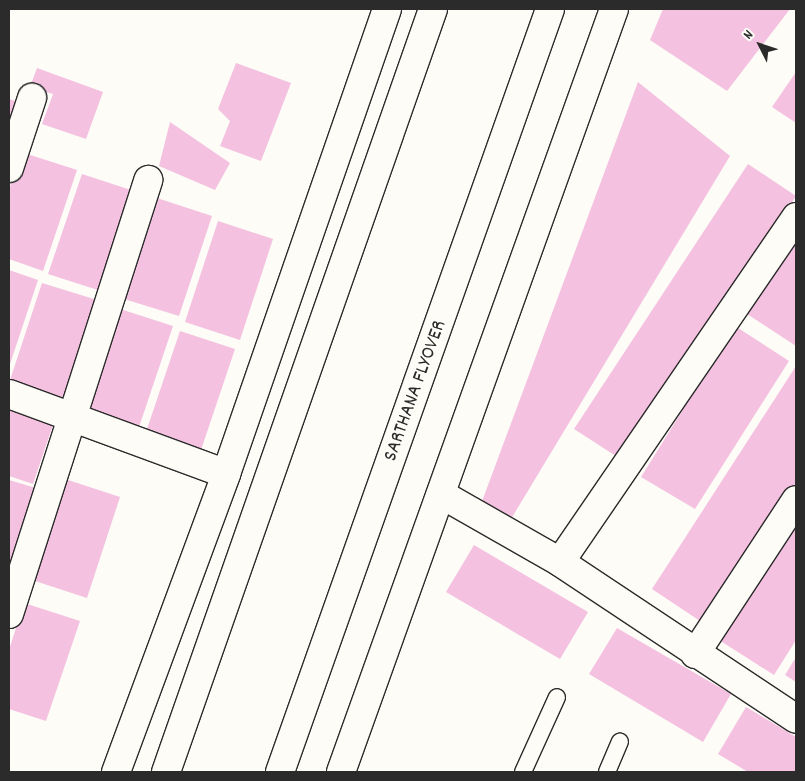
<!DOCTYPE html>
<html>
<head>
<meta charset="utf-8">
<style>
  body { margin:0 }
  #map { position:relative; width:805px; height:781px; overflow:hidden; background:#fdfcf7; font-family:Dekko,sans-serif }
  div>[style] { position:absolute }
  .building>* { inset:0; background:#f4c1e0 }
  .roads { filter:drop-shadow(1px 0 #2b2b2b) drop-shadow(-1px 0 #2b2b2b) drop-shadow(0 1px #2b2b2b) drop-shadow(0 -1px #2b2b2b) }
  .lane>* { height:16px; margin:-8px; padding:0 8px; transform-origin:8px; border-radius:8px; background:#fdfcf7 }
  .street>* { height:28px; margin:-14px; padding:0 14px; transform-origin:14px; border-radius:14px; background:#fdfcf7 }
  .secondary>* { height:28px; margin:-14px; padding:0 14px; transform-origin:14px; border-radius:14px; background:#fdfcf7 }
  .primary>* { height:28px; margin:-14px; padding:0 14px; transform-origin:14px; border-radius:14px; background:#fdfcf7 }
  span { translate:-50% -50%; white-space:nowrap; text-align:center; line-height:1.15; -webkit-text-stroke:5px #fdfcf7; paint-order:stroke }
  .street-label { font-size:20px; color:#2b2b2b }
  .frame { position:absolute; inset:0; border:10px solid #2b2b2b; pointer-events:none }
  .north { position:absolute; left:735px; top:20px; width:50px; height:50px; -webkit-text-stroke:4px #fdfcf7; paint-order:stroke; rotate:311deg; font-size:14px; font-weight:700; line-height:20px; text-align:center; color:#2b2b2b }
  .north::after { content:''; display:block; margin:auto; width:18px; height:22px; background:#2b2b2b; clip-path:polygon(50% 0,100% 100%,50% 72%,0 100%) }
</style>
</head>
<body>
<div id="map">
  <div class="building">
    <div style="clip-path:polygon(663px 9px,790px 9px,727px 91px,650px 40px)"></div>
    <div style="clip-path:polygon(236px 63px,291px 83px,261px 161px,220px 146px,230px 121px,218px 109px)"></div>
    <div style="clip-path:polygon(37px 68px,103px 92px,86px 139px,42px 124px,53px 94px,30px 87px)"></div>
    <div style="clip-path:polygon(796px 72px,796px 123px,772px 107px)"></div>
    <div style="clip-path:polygon(638px 82px,730px 156px,511px 519px,481px 504px)"></div>
    <div style="clip-path:polygon(9px 99px,18px 102px,9px 131px)"></div>
    <div style="clip-path:polygon(170px 122px,230px 163px,215px 190px,159px 166px)"></div>
    <div style="clip-path:polygon(21px 152px,77px 170px,43px 271px,9px 259px,9px 190px)"></div>
    <div style="clip-path:polygon(748px 164px,796px 196px,622px 460px,574px 429px)"></div>
    <div style="clip-path:polygon(82px 174px,137px 192px,104px 292px,48px 274px)"></div>
    <div style="clip-path:polygon(157px 198px,212px 216px,179px 316px,124px 299px)"></div>
    <div style="clip-path:polygon(218px 221px,273px 239px,240px 340px,185px 322px)"></div>
    <div style="clip-path:polygon(796px 238px,796px 346px,747px 314px)"></div>
    <div style="clip-path:polygon(9px 270px,38px 280px,9px 367px)"></div>
    <div style="clip-path:polygon(42px 283px,97px 300px,64px 401px,9px 383px)"></div>
    <div style="clip-path:polygon(117px 308px,173px 326px,139px 427px,84px 409px)"></div>
    <div style="clip-path:polygon(735px 326px,789px 361px,695px 509px,641px 477px)"></div>
    <div style="clip-path:polygon(180px 331px,235px 349px,201px 450px,146px 432px)"></div>
    <div style="clip-path:polygon(796px 366px,796px 485px,706px 625px,652px 589px)"></div>
    <div style="clip-path:polygon(9px 407px,56px 416px,33px 484px,9px 476px)"></div>
    <div style="clip-path:polygon(65px 479px,120px 497px,87px 598px,32px 580px)"></div>
    <div style="clip-path:polygon(9px 480px,36px 488px,9px 568px)"></div>
    <div style="clip-path:polygon(796px 521px,796px 640px,774px 675px,719px 640px)"></div>
    <div style="clip-path:polygon(474px 545px,588px 612px,560px 659px,446px 592px)"></div>
    <div style="clip-path:polygon(24px 603px,80px 621px,46px 721px,9px 709px,9px 650px)"></div>
    <div style="clip-path:polygon(617px 628px,731px 694px,703px 742px,589px 674px)"></div>
    <div style="clip-path:polygon(796px 657px,796px 682px,785px 675px)"></div>
    <div style="clip-path:polygon(746px 707px,796px 737px,796px 772px,748px 772px,718px 754px)"></div>
  </div>
  <div class="roads">
    <div class="lane">
      <div style="left:523px;top:772px;width:82px;rotate:-65.6deg"></div>
      <div style="left:607px;top:772px;width:33px;rotate:-67deg"></div>
    </div>
    <div class="street">
      <div style="left:9px;top:168px;width:74px;rotate:-71.8deg"></div>
      <div style="left:9px;top:394px;width:231px;rotate:20.2deg"></div>
      <div style="left:441px;top:494px;width:137px;rotate:29.7deg"></div>
      <div style="left:560px;top:562px;width:283px;rotate:33.6deg"></div>
      <div style="left:560px;top:562px;width:418px;rotate:-55.6deg"></div>
      <div style="left:9px;top:614px;width:456px;rotate:-72.2deg"></div>
      <div style="left:695px;top:654px;width:184px;rotate:-56.7deg"></div>
    </div>
    <div class="secondary">
      <div style="left:116px;top:772px;width:318px;rotate:-69.7deg"></div>
      <div style="left:226px;top:474px;width:492px;rotate:-70.9deg"></div>
      <div style="left:341px;top:772px;width:810px;rotate:-70.31deg"></div>
    </div>
    <div class="primary">
      <div style="left:166px;top:772px;width:808px;rotate:-70.71deg"></div>
      <div style="left:280px;top:772px;width:809px;rotate:-70.51deg"></div>
    </div>
  </div>
  <div class="street-label">
    <span style="left:416px;top:391px;rotate:-70deg">SARTHANA FLYOVER</span>
  </div>
  <div class="frame"></div>
  <div class="north">N</div>
</div>
</body>
</html>
